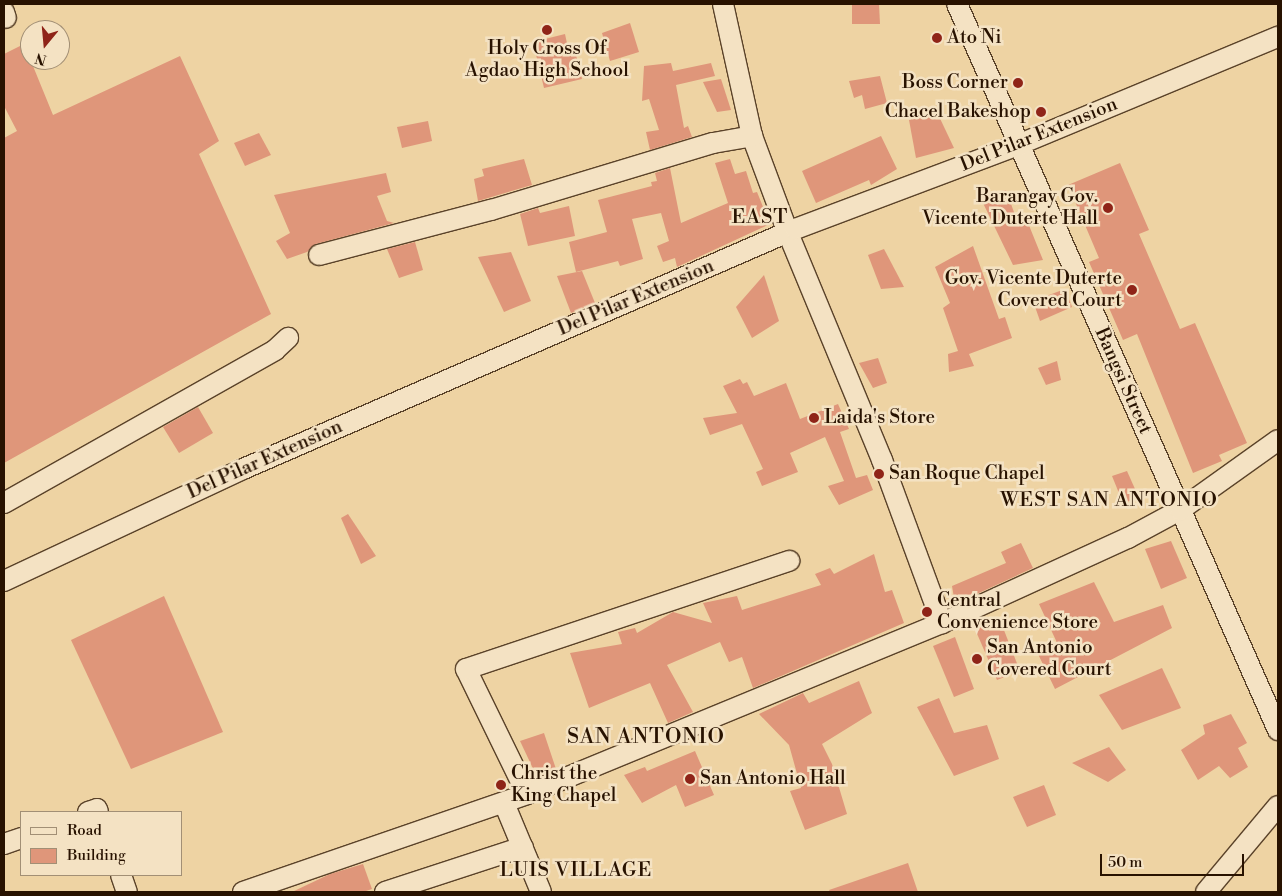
<!DOCTYPE html>
<html>
<head>
<meta charset="utf-8">
<style>
  body { margin:0 }
  #map { position:relative; width:1282px; height:896px; overflow:hidden; background:#eed3a3; font-family:"Libre Bodoni",serif }
  div>[style] { position:absolute }
  .building>* { inset:0; background:#df967a }
  .roads { filter:drop-shadow(1px 0 #5a4229) drop-shadow(-1px 0 #5a4229) drop-shadow(0 1px #5a4229) drop-shadow(0 -1px #5a4229) }
  .street>* { height:20px; margin:-10px; padding:0 10px; transform-origin:10px; border-radius:10px; background:#f4e2c3 }
  .dots>* { width:14px; height:14px; translate:-50% -50%; box-sizing:border-box; border:2px solid #f4e2c3; border-radius:50% }
  span { translate:-50% -50%; white-space:nowrap; text-align:center; line-height:1.15; -webkit-text-stroke:5px #f4e2c3; paint-order:stroke }
  .poi-label { font-size:19px; color:#281200 }
  .left { translate:0 -50%; text-align:left }
  .right { translate:-100% -50%; text-align:right }
  .street-label { font-size:19px; color:#281200 }
  .neighbourhood-label { font-size:20px; color:#281200; letter-spacing:1px }
  .quarter-label { font-size:21px; color:#281200; letter-spacing:1px }
  .frame { position:absolute; inset:0; border:5px solid #281200; pointer-events:none }
  .legend { position:absolute; left:20px; top:811px; width:162px; height:65px; box-sizing:border-box; background:#f4e2c3; border:1px solid #a28f75; margin:0; padding:6px 9px; list-style:none; font-size:15px; color:#281200 }
  .legend li { display:flex; align-items:center; gap:10px; height:25px }
  .legend b { width:25px; border:1px solid #a28f75 }
  .north { position:absolute; left:20px; top:20px; width:50px; height:50px; box-sizing:border-box; background:#f4e2c3; border:1px solid #a28f75; border-radius:50%; rotate:197deg; font-size:14px; font-weight:700; line-height:20px; text-align:center; color:#281200 }
  .north::after { content:''; display:block; margin:auto; width:18px; height:22px; background:#8f2418; clip-path:polygon(50% 0,100% 100%,50% 72%,0 100%) }
  .scale { position:absolute; left:1100px; top:854px; width:144px; height:22px; box-sizing:border-box; border:2px solid #281200; border-top:0; padding-left:6px; font-size:15px; line-height:18px; white-space:nowrap; color:#281200; -webkit-text-stroke:4px #f4e2c3; paint-order:stroke }
</style>
</head>
<body>
<div id="map">
  <div class="building">
    <div style="clip-path:polygon(852px 4px,879px 4px,880px 24px,852px 24px)"></div>
    <div style="clip-path:polygon(630px 23px,639px 52px,610px 61px,602px 33px)"></div>
    <div style="clip-path:polygon(565px 34px,569px 53px,575px 51px,582px 79px,544px 88px,533px 42px)"></div>
    <div style="clip-path:polygon(24px 44px,53px 115px,180px 56px,219px 141px,199px 154px,271px 314px,4px 463px,4px 138px,17px 131px,4px 106px,4px 54px)"></div>
    <div style="clip-path:polygon(671px 63px,673px 71px,711px 63px,715px 76px,676px 85px,684px 128px,688px 126px,692px 137px,650px 150px,646px 132px,659px 130px,649px 99px,642px 101px,644px 66px)"></div>
    <div style="clip-path:polygon(880px 76px,887px 103px,865px 109px,862px 95px,854px 98px,849px 81px)"></div>
    <div style="clip-path:polygon(721px 79px,731px 110px,717px 112px,703px 82px)"></div>
    <div style="clip-path:polygon(936px 110px,954px 148px,916px 158px,909px 120px)"></div>
    <div style="clip-path:polygon(428px 121px,432px 141px,402px 148px,397px 127px)"></div>
    <div style="clip-path:polygon(259px 133px,271px 155px,245px 166px,234px 143px)"></div>
    <div style="clip-path:polygon(881px 136px,897px 169px,871px 185px,869px 180px,816px 203px,802px 171px)"></div>
    <div style="clip-path:polygon(524px 159px,532px 185px,478px 201px,474px 179px,484px 176px,482px 169px)"></div>
    <div style="clip-path:polygon(730px 159px,735px 174px,746px 171px,753px 193px,757px 192px,770px 224px,677px 267px,675px 258px,663px 262px,657px 246px,669px 241px,661px 213px,632px 219px,643px 259px,620px 266px,618px 261px,576px 272px,569px 242px,607px 232px,598px 200px,652px 186px,651px 182px,657px 181px,655px 173px,670px 168px,681px 223px,728px 203px,715px 163px)"></div>
    <div style="clip-path:polygon(1120px 163px,1149px 230px,1139px 234px,1180px 329px,1195px 323px,1247px 443px,1219px 455px,1222px 461px,1193px 473px,1137px 334px,1123px 340px,1089px 262px,1099px 258px,1068px 185px)"></div>
    <div style="clip-path:polygon(386px 173px,391px 192px,377px 196px,387px 221px,394px 223px,316px 244px,307px 252px,287px 259px,276px 241px,290px 233px,274px 195px)"></div>
    <div style="clip-path:polygon(1006px 190px,1015px 215px,1024px 213px,1043px 260px,1013px 265px,983px 203px,993px 202px,992px 193px)"></div>
    <div style="clip-path:polygon(569px 206px,575px 236px,528px 246px,520px 214px,538px 208px,540px 213px)"></div>
    <div style="clip-path:polygon(415px 242px,423px 270px,399px 278px,387px 249px)"></div>
    <div style="clip-path:polygon(973px 246px,999px 319px,1005px 317px,1012px 338px,969px 354px,974px 366px,949px 372px,948px 354px,958px 351px,943px 308px,950px 303px,935px 267px)"></div>
    <div style="clip-path:polygon(884px 249px,904px 287px,881px 289px,868px 255px)"></div>
    <div style="clip-path:polygon(511px 252px,531px 301px,504px 312px,478px 257px)"></div>
    <div style="clip-path:polygon(582px 271px,595px 303px,571px 313px,557px 276px)"></div>
    <div style="clip-path:polygon(764px 275px,779px 321px,752px 338px,736px 307px)"></div>
    <div style="clip-path:polygon(1065px 289px,1072px 307px,1040px 321px,1033px 301px)"></div>
    <div style="clip-path:polygon(878px 358px,887px 383px,873px 388px,859px 363px)"></div>
    <div style="clip-path:polygon(1057px 361px,1061px 380px,1046px 385px,1038px 368px)"></div>
    <div style="clip-path:polygon(740px 379px,743px 384px,747px 382px,754px 396px,786px 383px,800px 419px,838px 404px,849px 429px,840px 432px,856px 478px,867px 475px,873px 490px,839px 505px,828px 486px,844px 481px,825px 437px,790px 453px,798px 472px,762px 486px,756px 472px,763px 469px,742px 424px,710px 435px,703px 418px,737px 413px,723px 386px)"></div>
    <div style="clip-path:polygon(198px 407px,213px 433px,179px 453px,163px 427px)"></div>
    <div style="clip-path:polygon(1127px 471px,1139px 498px,1123px 503px,1112px 476px)"></div>
    <div style="clip-path:polygon(348px 514px,376px 556px,361px 564px,341px 518px)"></div>
    <div style="clip-path:polygon(1171px 541px,1187px 578px,1161px 589px,1145px 549px)"></div>
    <div style="clip-path:polygon(1021px 543px,1033px 568px,955px 604px,952px 586px,1006px 563px,1001px 552px)"></div>
    <div style="clip-path:polygon(874px 554px,885px 592px,892px 590px,904px 623px,753px 688px,742px 657px,729px 662px,720px 642px,667px 665px,693px 712px,668px 723px,650px 683px,589px 708px,570px 653px,622px 644px,618px 632px,635px 628px,637px 633px,673px 612px,712px 623px,703px 603px,737px 596px,742px 610px,821px 585px,815px 574px,830px 568px,834px 574px)"></div>
    <div style="clip-path:polygon(1094px 582px,1114px 622px,1163px 605px,1172px 628px,1055px 689px,1038px 654px,1059px 647px,1039px 604px)"></div>
    <div style="clip-path:polygon(164px 596px,223px 732px,131px 769px,71px 640px)"></div>
    <div style="clip-path:polygon(1000px 620px,1020px 671px,997px 680px,975px 629px)"></div>
    <div style="clip-path:polygon(955px 637px,974px 689px,954px 697px,933px 646px)"></div>
    <div style="clip-path:polygon(1162px 668px,1181px 708px,1122px 730px,1099px 695px)"></div>
    <div style="clip-path:polygon(859px 681px,872px 713px,822px 744px,832px 764px,847px 814px,805px 830px,790px 791px,801px 788px,789px 745px,759px 714px,803px 693px,809px 703px)"></div>
    <div style="clip-path:polygon(939px 698px,954px 733px,987px 725px,999px 759px,954px 776px,917px 707px)"></div>
    <div style="clip-path:polygon(1231px 714px,1247px 743px,1238px 748px,1248px 767px,1230px 778px,1219px 766px,1198px 780px,1181px 750px,1205px 734px,1203px 725px)"></div>
    <div style="clip-path:polygon(544px 733px,556px 769px,537px 777px,520px 741px)"></div>
    <div style="clip-path:polygon(1109px 747px,1126px 770px,1108px 782px,1072px 763px)"></div>
    <div style="clip-path:polygon(695px 751px,714px 795px,685px 807px,676px 785px,642px 803px,624px 775px,645px 767px,647px 771px)"></div>
    <div style="clip-path:polygon(1044px 785px,1056px 815px,1027px 827px,1013px 797px)"></div>
    <div style="clip-path:polygon(908px 863px,918px 892px,830px 892px,829px 890px)"></div>
    <div style="clip-path:polygon(363px 864px,372px 889px,363px 892px,292px 892px,330px 874px)"></div>
  </div>
  <div class="roads">
    <div class="street">
      <div style="left:723px;top:4px;width:135px;rotate:77.6deg"></div>
      <div style="left:752px;top:136px;width:103px;rotate:69.6deg"></div>
      <div style="left:788px;top:233px;width:246px;rotate:67.5deg"></div>
      <div style="left:882px;top:460px;width:174px;rotate:69.8deg"></div>
      <div style="left:957px;top:4px;width:794px;rotate:66.15deg"></div>
      <div style="left:4px;top:12px;width:6px;rotate:72deg"></div>
      <div style="left:319px;top:255px;width:178px;rotate:-14.7deg"></div>
      <div style="left:491px;top:210px;width:232px;rotate:-16.8deg"></div>
      <div style="left:713px;top:143px;width:40px;rotate:-10deg"></div>
      <div style="left:4px;top:503px;width:311px;rotate:-29.4deg"></div>
      <div style="left:275px;top:350px;width:18px;rotate:-43deg"></div>
      <div style="left:4px;top:581px;width:264px;rotate:-25.1deg"></div>
      <div style="left:243px;top:469px;width:602px;rotate:-23.5deg"></div>
      <div style="left:795px;top:229px;width:238px;rotate:-20.6deg"></div>
      <div style="left:1018px;top:145px;width:282px;rotate:-22.6deg"></div>
      <div style="left:527px;top:794px;width:139px;rotate:-116deg"></div>
      <div style="left:466px;top:669px;width:341px;rotate:-18.5deg"></div>
      <div style="left:504px;top:803px;width:96px;rotate:67.4deg"></div>
      <div style="left:88px;top:812px;width:9px;rotate:-18deg"></div>
      <div style="left:97px;top:809px;width:3px;rotate:72deg"></div>
      <div style="left:4px;top:844px;width:18px;rotate:-19deg"></div>
      <div style="left:121px;top:875px;width:18px;rotate:71deg"></div>
      <div style="left:243px;top:892px;width:300px;rotate:-19deg"></div>
      <div style="left:527px;top:794px;width:449px;rotate:-22.4deg"></div>
      <div style="left:942px;top:623px;width:205px;rotate:-24.6deg"></div>
      <div style="left:1128px;top:538px;width:59px;rotate:-28.3deg"></div>
      <div style="left:1180px;top:510px;width:120px;rotate:-35.5deg"></div>
      <div style="left:385px;top:892px;width:145px;rotate:-18.1deg"></div>
      <div style="left:1206px;top:892px;width:112px;rotate:-50.1deg"></div>
    </div>
  </div>
  <div class="dots">
    <div style="left:547px;top:30px;background:#8f2418"></div>
    <div style="left:937px;top:38px;background:#8f2418"></div>
    <div style="left:1018px;top:83px;background:#8f2418"></div>
    <div style="left:1041px;top:112px;background:#8f2418"></div>
    <div style="left:1108px;top:208px;background:#8f2418"></div>
    <div style="left:1132px;top:290px;background:#8f2418"></div>
    <div style="left:814px;top:418px;background:#8f2418"></div>
    <div style="left:879px;top:474px;background:#8f2418"></div>
    <div style="left:927px;top:612px;background:#8f2418"></div>
    <div style="left:977px;top:659px;background:#8f2418"></div>
    <div style="left:690px;top:779px;background:#8f2418"></div>
    <div style="left:501px;top:785px;background:#8f2418"></div>
  </div>
  <div class="poi-label">
    <span class="left" style="left:947px;top:38px">Ato Ni</span>
    <span style="left:547px;top:60px">Holy Cross Of<br>Agdao High School</span>
    <span class="right" style="left:1008px;top:83px">Boss Corner</span>
    <span class="right" style="left:1031px;top:112px">Chacel Bakeshop</span>
    <span class="right" style="left:1098px;top:208px">Barangay Gov.<br>Vicente Duterte Hall</span>
    <span class="right" style="left:1122px;top:290px">Gov. Vicente Duterte<br>Covered Court</span>
    <span class="left" style="left:824px;top:418px">Laida's Store</span>
    <span class="left" style="left:889px;top:474px">San Roque Chapel</span>
    <span class="left" style="left:937px;top:612px">Central<br>Convenience Store</span>
    <span class="left" style="left:987px;top:659px">San Antonio<br>Covered Court</span>
    <span class="left" style="left:511px;top:785px">Christ the<br>King Chapel</span>
    <span class="left" style="left:700px;top:779px">San Antonio Hall</span>
  </div>
  <div class="street-label">
    <span style="left:1039px;top:135px;rotate:-22deg">Del Pilar Extension</span>
    <span style="left:636px;top:298px;rotate:-23deg">Del Pilar Extension</span>
    <span style="left:1123px;top:381px;rotate:66deg">Bangsi Street</span>
    <span style="left:265px;top:460px;rotate:-24deg">Del Pilar Extension</span>
  </div>
  <div class="neighbourhood-label">
    <span style="left:760px;top:217px">EAST</span>
    <span style="left:1109px;top:500px">WEST SAN ANTONIO</span>
    <span style="left:576px;top:870px">LUIS VILLAGE</span>
  </div>
  <div class="quarter-label">
    <span style="left:646px;top:737px">SAN ANTONIO</span>
  </div>
  <div class="frame"></div>
  <ul class="legend">
  <li><b style="height:6px;background:#f4e2c3"></b>Road</li>
  <li><b style="height:14px;background:#df967a"></b>Building</li>
  </ul>
  <div class="north">N</div>
  <div class="scale">50 m</div>
</div>
</body>
</html>
